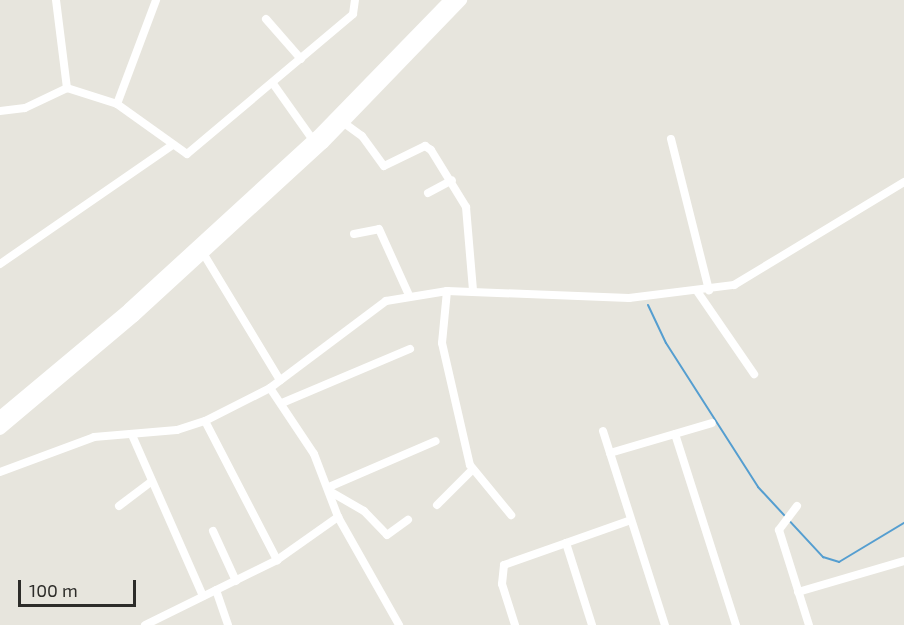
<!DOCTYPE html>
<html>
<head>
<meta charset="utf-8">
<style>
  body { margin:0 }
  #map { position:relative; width:904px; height:625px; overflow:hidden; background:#e7e5dd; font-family:"Exo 2",sans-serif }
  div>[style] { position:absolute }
  .stream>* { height:2px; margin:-1px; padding:0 1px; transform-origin:1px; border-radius:1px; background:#559ed0 }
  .street>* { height:8px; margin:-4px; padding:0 4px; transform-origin:4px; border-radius:4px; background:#fff }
  .secondary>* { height:12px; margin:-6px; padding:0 6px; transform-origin:6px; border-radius:6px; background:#fff }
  span { translate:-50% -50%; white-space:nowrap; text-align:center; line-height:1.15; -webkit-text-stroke:4.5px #e7e5dd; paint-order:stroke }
  .scale { position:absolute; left:18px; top:580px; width:118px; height:27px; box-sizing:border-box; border:3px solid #2d2c29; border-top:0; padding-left:8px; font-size:18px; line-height:21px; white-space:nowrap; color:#2d2c29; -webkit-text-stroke:4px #e7e5dd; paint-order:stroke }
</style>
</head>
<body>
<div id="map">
  <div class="stream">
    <div style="left:648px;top:305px;width:42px;rotate:64.7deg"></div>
    <div style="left:666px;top:343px;width:171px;rotate:57.4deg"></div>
    <div style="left:758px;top:487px;width:96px;rotate:47.1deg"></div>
    <div style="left:823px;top:557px;width:17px;rotate:17deg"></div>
    <div style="left:839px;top:562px;width:76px;rotate:-31deg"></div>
  </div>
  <div class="street">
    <div style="left:56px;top:0;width:89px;rotate:82.9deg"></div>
    <div style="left:266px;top:19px;width:53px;rotate:48.8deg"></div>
    <div style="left:274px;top:85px;width:67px;rotate:54.7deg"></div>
    <div style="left:117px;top:104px;width:111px;rotate:-69.4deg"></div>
    <div style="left:0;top:111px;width:25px;rotate:-7deg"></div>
    <div style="left:25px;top:108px;width:47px;rotate:-25.5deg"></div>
    <div style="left:67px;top:88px;width:52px;rotate:17.7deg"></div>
    <div style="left:117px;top:104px;width:86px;rotate:35.5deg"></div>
    <div style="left:187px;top:154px;width:217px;rotate:-40.1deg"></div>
    <div style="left:353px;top:14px;width:14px;rotate:-82deg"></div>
    <div style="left:344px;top:123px;width:22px;rotate:36deg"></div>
    <div style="left:362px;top:136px;width:37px;rotate:54deg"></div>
    <div style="left:384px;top:166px;width:46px;rotate:-26deg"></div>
    <div style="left:425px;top:146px;width:7px;rotate:34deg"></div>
    <div style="left:431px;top:150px;width:67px;rotate:58.4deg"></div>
    <div style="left:466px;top:207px;width:84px;rotate:85.2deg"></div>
    <div style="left:671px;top:139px;width:156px;rotate:75.9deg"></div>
    <div style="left:428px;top:193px;width:27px;rotate:-28deg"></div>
    <div style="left:354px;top:234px;width:25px;rotate:-11deg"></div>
    <div style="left:379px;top:229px;width:72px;rotate:65.6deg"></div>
    <div style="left:203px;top:253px;width:149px;rotate:58.8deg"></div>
    <div style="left:0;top:264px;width:208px;rotate:-34.6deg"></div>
    <div style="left:447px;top:291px;width:52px;rotate:95.5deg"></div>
    <div style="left:442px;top:343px;width:125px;rotate:77.1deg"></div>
    <div style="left:470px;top:465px;width:65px;rotate:50.6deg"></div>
    <div style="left:697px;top:291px;width:101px;rotate:55.5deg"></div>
    <div style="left:270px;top:388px;width:79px;rotate:56.3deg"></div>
    <div style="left:314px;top:454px;width:67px;rotate:69.1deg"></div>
    <div style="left:338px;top:517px;width:124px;rotate:60.5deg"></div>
    <div style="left:282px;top:403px;width:139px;rotate:-22.9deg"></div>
    <div style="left:205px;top:421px;width:157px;rotate:62.6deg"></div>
    <div style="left:603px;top:431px;width:204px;rotate:72.3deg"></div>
    <div style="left:675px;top:434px;width:201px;rotate:72.3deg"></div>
    <div style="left:132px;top:435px;width:176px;rotate:66.2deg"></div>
    <div style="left:610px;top:453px;width:106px;rotate:-16.4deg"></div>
    <div style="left:0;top:472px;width:100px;rotate:-20.4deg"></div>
    <div style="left:94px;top:437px;width:83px;rotate:-4.8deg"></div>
    <div style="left:177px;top:430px;width:29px;rotate:-18deg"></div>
    <div style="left:205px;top:421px;width:73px;rotate:-26.9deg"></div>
    <div style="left:270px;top:388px;width:145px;rotate:-36.9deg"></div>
    <div style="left:386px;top:301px;width:62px;rotate:-9.3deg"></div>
    <div style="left:447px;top:291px;width:182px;rotate:2.2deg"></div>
    <div style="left:629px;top:298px;width:106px;rotate:-7.1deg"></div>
    <div style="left:734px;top:285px;width:199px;rotate:-31.2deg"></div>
    <div style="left:329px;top:487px;width:116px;rotate:-23.3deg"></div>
    <div style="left:331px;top:492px;width:38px;rotate:30deg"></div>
    <div style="left:364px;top:511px;width:33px;rotate:46deg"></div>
    <div style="left:387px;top:535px;width:26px;rotate:-36deg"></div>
    <div style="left:437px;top:505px;width:49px;rotate:-45deg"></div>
    <div style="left:119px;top:506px;width:40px;rotate:-37deg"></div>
    <div style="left:797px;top:506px;width:30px;rotate:127deg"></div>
    <div style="left:779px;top:530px;width:100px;rotate:72.5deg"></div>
    <div style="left:213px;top:531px;width:55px;rotate:65.3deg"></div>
    <div style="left:216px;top:590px;width:37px;rotate:71deg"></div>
    <div style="left:798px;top:592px;width:110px;rotate:-16.3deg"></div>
    <div style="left:145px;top:625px;width:147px;rotate:-26.2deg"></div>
    <div style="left:277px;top:560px;width:75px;rotate:-35.2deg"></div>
    <div style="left:515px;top:625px;width:43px;rotate:-107.6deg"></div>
    <div style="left:502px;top:584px;width:19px;rotate:-84deg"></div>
    <div style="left:504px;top:565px;width:66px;rotate:-19.5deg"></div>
    <div style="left:592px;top:625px;width:86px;rotate:-107.6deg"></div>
    <div style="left:566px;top:543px;width:69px;rotate:-19.5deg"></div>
  </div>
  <div class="secondary">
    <div style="left:0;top:417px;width:168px;rotate:-39.9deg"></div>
    <div style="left:129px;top:309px;width:255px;rotate:-42.5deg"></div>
    <div style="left:317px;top:137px;width:191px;rotate:-45.8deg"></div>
    <div style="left:0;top:429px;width:175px;rotate:-40.1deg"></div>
    <div style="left:134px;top:316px;width:256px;rotate:-42.5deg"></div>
    <div style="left:323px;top:143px;width:199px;rotate:-46deg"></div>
  </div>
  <div class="scale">100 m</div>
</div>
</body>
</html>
